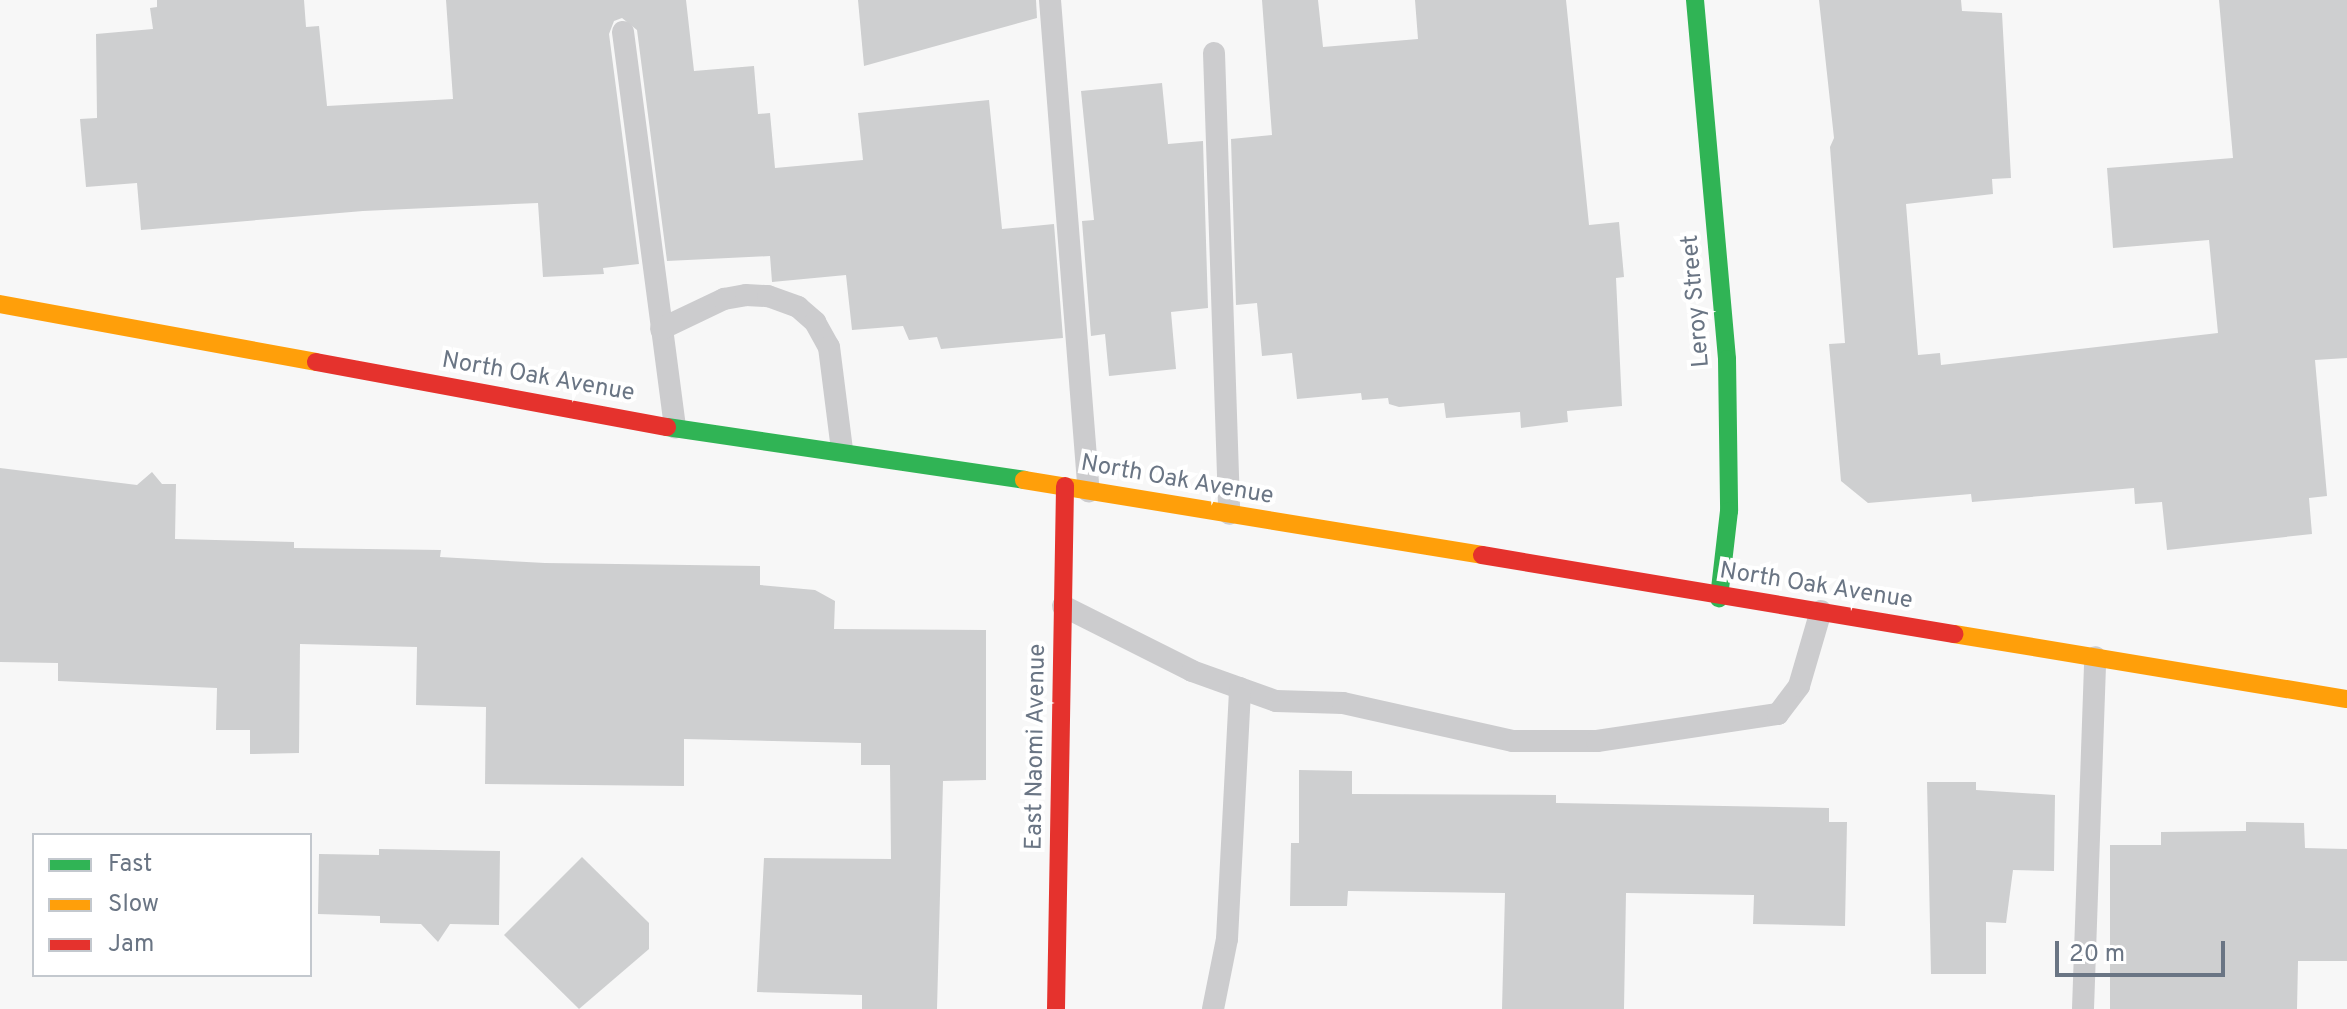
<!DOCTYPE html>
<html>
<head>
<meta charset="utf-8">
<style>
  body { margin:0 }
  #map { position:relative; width:2347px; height:1009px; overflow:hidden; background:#f7f7f7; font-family:Overpass,sans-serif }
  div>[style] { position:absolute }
  .building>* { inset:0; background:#cecfd0 }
  .lane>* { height:22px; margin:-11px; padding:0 11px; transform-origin:11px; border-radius:11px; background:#ccccce }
  .fast>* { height:18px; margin:-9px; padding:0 9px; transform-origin:9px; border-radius:9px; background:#30b455 }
  .slow>* { height:18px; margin:-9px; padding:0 9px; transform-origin:9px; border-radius:9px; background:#ff9f0a }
  .jam>* { height:18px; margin:-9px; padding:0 9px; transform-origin:9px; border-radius:9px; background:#e5322d }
  span { translate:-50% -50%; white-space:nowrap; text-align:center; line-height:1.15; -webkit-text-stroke:8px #fff; paint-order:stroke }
  .street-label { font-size:24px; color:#6a7584 }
  .legend { position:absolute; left:32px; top:833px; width:280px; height:144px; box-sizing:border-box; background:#fff; border:2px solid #c3c8ce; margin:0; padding:10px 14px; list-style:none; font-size:24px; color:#6a7584 }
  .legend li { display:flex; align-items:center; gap:16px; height:40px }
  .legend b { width:40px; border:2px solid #c3c8ce }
  .scale { position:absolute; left:2055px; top:941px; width:170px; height:36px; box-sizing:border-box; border:4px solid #6a7584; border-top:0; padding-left:10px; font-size:24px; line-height:28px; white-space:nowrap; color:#6a7584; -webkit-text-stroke:6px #fff; paint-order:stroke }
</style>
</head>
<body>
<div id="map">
  <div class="building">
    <div style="clip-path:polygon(157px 0,304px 0,306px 27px,319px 26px,327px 106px,453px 99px,446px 0,686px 0,694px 71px,754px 66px,758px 114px,770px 113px,775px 168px,863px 160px,858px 113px,989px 100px,1002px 229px,1054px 224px,1063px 338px,941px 349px,937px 337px,909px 340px,903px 326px,852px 330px,846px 275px,772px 282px,770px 256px,667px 261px,637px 30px,622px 18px,614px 21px,609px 34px,639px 264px,603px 268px,604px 274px,543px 277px,538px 203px,363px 211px,141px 230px,137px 183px,86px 187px,80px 119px,97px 118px,96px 34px,153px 29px,150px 8px,157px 7px)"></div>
    <div style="clip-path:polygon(858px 0,1036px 0,1037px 18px,864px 66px)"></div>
    <div style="clip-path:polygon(1262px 0,1318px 0,1323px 47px,1418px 39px,1415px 0,1566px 0,1589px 225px,1619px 222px,1624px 277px,1616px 278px,1622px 406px,1567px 411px,1568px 422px,1521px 428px,1520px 412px,1446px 418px,1444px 403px,1399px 407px,1389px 404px,1388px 398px,1362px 400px,1361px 393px,1297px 399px,1292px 353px,1262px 356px,1257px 303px,1236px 305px,1231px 139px,1272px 135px)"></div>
    <div style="clip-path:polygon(1819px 0,1961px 0,1962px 11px,2002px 13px,2011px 178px,1992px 179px,1993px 194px,1906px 204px,1918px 355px,1940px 353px,1941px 365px,2218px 333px,2209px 240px,2113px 248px,2107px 168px,2233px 158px,2219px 0,2347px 0,2347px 358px,2315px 360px,2327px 496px,2309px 498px,2312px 534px,2167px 550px,2162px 502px,2135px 504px,2134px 488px,1972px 502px,1971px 494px,1868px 503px,1841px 481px,1829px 344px,1845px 343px,1830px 147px,1834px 138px)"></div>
    <div style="clip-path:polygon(1162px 83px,1168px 144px,1203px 141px,1208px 308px,1171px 312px,1176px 369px,1109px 376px,1105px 334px,1091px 336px,1082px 221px,1094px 220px,1081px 91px)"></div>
    <div style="clip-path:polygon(0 468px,137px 485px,152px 472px,162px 484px,176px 484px,175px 539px,294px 542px,294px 548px,441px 550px,440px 557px,545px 563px,760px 566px,760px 585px,815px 590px,835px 601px,834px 629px,986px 630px,986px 780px,943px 781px,937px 1009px,862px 1009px,862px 995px,757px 992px,764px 858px,891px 859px,890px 765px,861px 765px,861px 743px,684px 739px,684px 786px,485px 784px,486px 707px,416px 705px,417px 647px,300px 644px,299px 753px,250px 754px,250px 730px,216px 730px,217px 688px,58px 681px,58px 663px,0 662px)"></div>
    <div style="clip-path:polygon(1299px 770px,1352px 771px,1352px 794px,1556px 795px,1556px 803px,1829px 808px,1829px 822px,1847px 822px,1845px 926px,1753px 924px,1754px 895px,1626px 893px,1624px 1009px,1502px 1009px,1505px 893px,1348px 891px,1347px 906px,1290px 906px,1291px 843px,1299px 843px)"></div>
    <div style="clip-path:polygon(1927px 782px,1976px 782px,1976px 790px,2055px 795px,2054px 871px,2013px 870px,2006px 923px,1986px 922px,1986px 974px,1931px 974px)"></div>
    <div style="clip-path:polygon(2246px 822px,2304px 823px,2305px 848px,2347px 849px,2347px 961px,2298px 961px,2297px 1009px,2110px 1009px,2110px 845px,2161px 845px,2161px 832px,2246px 831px)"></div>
    <div style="clip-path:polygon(379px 849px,500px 851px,499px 925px,450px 924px,438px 942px,421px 924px,380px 923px,380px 916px,318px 914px,319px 854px,379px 855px)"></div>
    <div style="clip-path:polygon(582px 857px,649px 923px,649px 949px,579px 1009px,504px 935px)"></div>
  </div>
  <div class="lane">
    <div style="left:1050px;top:0;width:493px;rotate:85.5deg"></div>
    <div style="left:623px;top:32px;width:399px;rotate:82.5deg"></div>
    <div style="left:1214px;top:53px;width:461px;rotate:88.1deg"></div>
    <div style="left:661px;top:329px;width:70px;rotate:-25.5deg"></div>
    <div style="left:724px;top:299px;width:22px;rotate:-10deg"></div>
    <div style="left:746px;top:295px;width:22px;rotate:3deg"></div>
    <div style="left:768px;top:296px;width:32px;rotate:20deg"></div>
    <div style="left:798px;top:307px;width:23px;rotate:41deg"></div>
    <div style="left:815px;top:322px;width:29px;rotate:61deg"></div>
    <div style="left:829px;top:347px;width:104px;rotate:82.8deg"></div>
    <div style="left:1063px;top:606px;width:144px;rotate:26.7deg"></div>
    <div style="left:1192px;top:671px;width:89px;rotate:19.7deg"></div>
    <div style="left:1276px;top:701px;width:67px;rotate:1.7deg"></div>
    <div style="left:1343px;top:703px;width:174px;rotate:12.6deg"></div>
    <div style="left:1513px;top:741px;width:84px"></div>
    <div style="left:1597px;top:741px;width:183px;rotate:-8.5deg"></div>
    <div style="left:1778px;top:714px;width:35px;rotate:-53deg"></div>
    <div style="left:1799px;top:686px;width:78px;rotate:-73.7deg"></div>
    <div style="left:1213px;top:1009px;width:71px;rotate:-78.7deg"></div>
    <div style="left:1227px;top:939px;width:251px;rotate:-87deg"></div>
    <div style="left:2083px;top:1009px;width:352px;rotate:-88deg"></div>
  </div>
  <div class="fast">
    <div style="left:1695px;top:0;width:360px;rotate:84.9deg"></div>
    <div style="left:1727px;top:359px;width:152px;rotate:89.2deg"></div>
    <div style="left:1729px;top:511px;width:88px;rotate:96.6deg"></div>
    <div style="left:667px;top:427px;width:361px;rotate:8.4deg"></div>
  </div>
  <div class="slow">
    <div style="left:0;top:304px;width:321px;rotate:10.4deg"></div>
    <div style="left:1024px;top:480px;width:464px;rotate:9.3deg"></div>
    <div style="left:1954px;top:634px;width:398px;rotate:9.4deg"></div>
  </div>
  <div class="jam">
    <div style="left:316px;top:362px;width:357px;rotate:10.5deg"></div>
    <div style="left:1482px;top:555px;width:479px;rotate:9.5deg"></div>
    <div style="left:1056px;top:1009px;width:523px;rotate:-89.01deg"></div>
  </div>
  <div class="street-label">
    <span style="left:1697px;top:301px;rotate:-95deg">Leroy Street</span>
    <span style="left:538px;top:378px;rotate:10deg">North Oak Avenue</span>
    <span style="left:1177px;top:481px;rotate:10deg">North Oak Avenue</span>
    <span style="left:1816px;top:587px;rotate:9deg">North Oak Avenue</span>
    <span style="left:1037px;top:747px;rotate:-89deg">East Naomi Avenue</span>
  </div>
  <ul class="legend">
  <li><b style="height:10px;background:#30b455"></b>Fast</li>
  <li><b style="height:10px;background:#ff9f0a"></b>Slow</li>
  <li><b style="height:10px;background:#e5322d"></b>Jam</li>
  </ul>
  <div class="scale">20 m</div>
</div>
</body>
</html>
